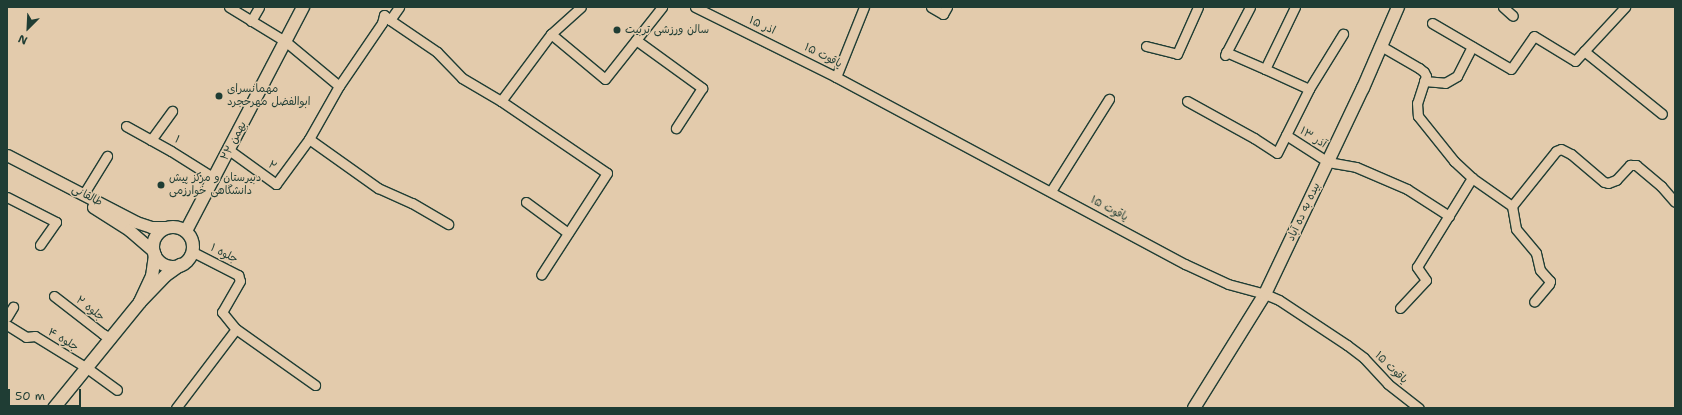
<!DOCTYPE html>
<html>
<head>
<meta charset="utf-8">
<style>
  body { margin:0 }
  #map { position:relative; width:1682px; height:415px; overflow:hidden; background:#e3cbac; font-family:"Shantell Sans","Playpen Sans Arabic",sans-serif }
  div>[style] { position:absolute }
  .roads { filter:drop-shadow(1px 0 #1f3d34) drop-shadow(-1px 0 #1f3d34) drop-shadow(0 1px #1f3d34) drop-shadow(0 -1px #1f3d34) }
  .minor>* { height:9px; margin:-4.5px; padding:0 4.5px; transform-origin:4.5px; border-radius:4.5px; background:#e3cbac }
  .tertiary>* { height:11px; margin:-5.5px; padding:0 5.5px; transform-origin:5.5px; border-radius:5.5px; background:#e3cbac }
  .secondary>* { height:12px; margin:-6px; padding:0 6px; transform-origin:6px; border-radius:6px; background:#e3cbac }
  .secondary>.ring { margin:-6px; padding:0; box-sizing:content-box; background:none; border:12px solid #e3cbac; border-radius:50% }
  .dots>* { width:11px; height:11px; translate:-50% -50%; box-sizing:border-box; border:2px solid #e3cbac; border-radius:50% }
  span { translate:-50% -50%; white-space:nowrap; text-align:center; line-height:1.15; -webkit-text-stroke:3px #e3cbac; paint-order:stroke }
  .street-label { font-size:11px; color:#1f3d34 }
  .poi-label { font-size:11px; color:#1f3d34 }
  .left { translate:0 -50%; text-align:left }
  .frame { position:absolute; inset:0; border:8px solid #1f3d34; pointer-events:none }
  .north { position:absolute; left:8px; top:8px; width:40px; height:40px; -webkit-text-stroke:3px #e3cbac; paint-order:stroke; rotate:204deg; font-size:11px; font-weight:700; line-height:16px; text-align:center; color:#1f3d34 }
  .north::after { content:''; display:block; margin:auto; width:14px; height:18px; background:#1f3d34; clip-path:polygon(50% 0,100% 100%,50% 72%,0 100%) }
  .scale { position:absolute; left:8px; top:389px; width:73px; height:18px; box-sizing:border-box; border:2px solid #1f3d34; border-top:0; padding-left:5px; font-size:12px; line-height:14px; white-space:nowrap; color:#1f3d34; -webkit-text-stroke:3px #e3cbac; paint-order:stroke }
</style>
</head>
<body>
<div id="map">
  <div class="roads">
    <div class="minor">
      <div style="left:229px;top:7px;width:66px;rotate:31.3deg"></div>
      <div style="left:285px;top:41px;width:70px;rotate:39.8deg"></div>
      <div style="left:695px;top:7px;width:157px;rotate:26.4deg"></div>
      <div style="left:836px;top:77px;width:396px;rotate:28.2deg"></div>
      <div style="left:1185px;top:264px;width:47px;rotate:24.9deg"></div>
      <div style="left:1228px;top:284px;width:38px;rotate:15deg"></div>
      <div style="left:1265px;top:294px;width:15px;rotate:23deg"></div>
      <div style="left:1279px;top:300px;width:82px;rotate:33.5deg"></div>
      <div style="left:1347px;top:345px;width:21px;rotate:37deg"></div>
      <div style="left:1364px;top:358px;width:35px;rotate:47deg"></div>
      <div style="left:1388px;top:384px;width:39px;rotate:38deg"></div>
      <div style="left:931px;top:7px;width:14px;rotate:30deg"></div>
      <div style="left:943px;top:14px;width:8px;rotate:-60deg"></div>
      <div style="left:1503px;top:7px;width:13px;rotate:42deg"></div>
      <div style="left:390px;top:20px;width:57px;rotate:34.2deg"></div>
      <div style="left:437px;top:52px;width:36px;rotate:46deg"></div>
      <div style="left:462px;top:78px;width:45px;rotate:30.5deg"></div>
      <div style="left:501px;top:101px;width:128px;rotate:34.2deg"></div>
      <div style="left:607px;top:173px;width:121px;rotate:122.9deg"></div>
      <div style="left:251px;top:21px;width:16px;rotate:-60deg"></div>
      <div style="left:1432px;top:23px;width:91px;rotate:30.2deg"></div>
      <div style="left:1511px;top:69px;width:40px;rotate:-55.1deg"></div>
      <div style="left:1534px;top:36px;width:48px;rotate:31.4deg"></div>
      <div style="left:1575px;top:61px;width:74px;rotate:-47.2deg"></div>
      <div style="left:551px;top:34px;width:40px;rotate:-42deg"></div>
      <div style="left:636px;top:40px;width:82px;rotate:36deg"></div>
      <div style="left:702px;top:88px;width:48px;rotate:123deg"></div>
      <div style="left:1146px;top:46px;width:32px;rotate:14deg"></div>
      <div style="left:1177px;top:54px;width:51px;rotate:-65.9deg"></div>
      <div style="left:1381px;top:46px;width:44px;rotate:30.1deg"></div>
      <div style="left:1419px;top:68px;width:6px;rotate:39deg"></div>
      <div style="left:1424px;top:72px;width:4px;rotate:63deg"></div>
      <div style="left:1426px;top:76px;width:28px;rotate:108deg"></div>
      <div style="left:1417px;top:103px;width:13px;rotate:86deg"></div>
      <div style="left:1418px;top:116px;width:58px;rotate:51.3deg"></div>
      <div style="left:1454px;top:161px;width:25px;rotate:43deg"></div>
      <div style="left:1472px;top:178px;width:49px;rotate:35deg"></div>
      <div style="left:1512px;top:206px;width:23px;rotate:80deg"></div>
      <div style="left:1516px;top:229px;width:31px;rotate:50deg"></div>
      <div style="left:1536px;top:253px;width:17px;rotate:77deg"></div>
      <div style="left:1540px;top:270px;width:15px;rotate:48deg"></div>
      <div style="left:1550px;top:281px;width:3px;rotate:108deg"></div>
      <div style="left:1549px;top:284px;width:23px;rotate:130deg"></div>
      <div style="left:1584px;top:51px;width:100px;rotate:38.9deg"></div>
      <div style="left:1226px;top:52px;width:43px;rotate:23.6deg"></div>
      <div style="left:1265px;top:69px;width:69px;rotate:-64.2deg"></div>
      <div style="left:1225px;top:55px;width:54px;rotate:-62.5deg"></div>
      <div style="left:1265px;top:69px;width:48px;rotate:24.4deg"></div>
      <div style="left:836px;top:77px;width:75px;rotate:-68.2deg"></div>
      <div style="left:1424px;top:81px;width:21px;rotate:5deg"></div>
      <div style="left:1445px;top:83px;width:14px;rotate:-30deg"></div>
      <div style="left:1457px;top:76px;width:33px;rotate:-63deg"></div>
      <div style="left:501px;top:101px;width:84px;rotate:-53.3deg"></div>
      <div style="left:551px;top:34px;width:70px;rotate:39.8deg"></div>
      <div style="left:605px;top:79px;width:92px;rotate:-51.6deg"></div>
      <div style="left:1187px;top:101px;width:77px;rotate:28.9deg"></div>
      <div style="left:1254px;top:138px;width:27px;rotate:33deg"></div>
      <div style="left:1277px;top:153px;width:72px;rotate:-63.4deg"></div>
      <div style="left:1309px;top:89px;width:65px;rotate:-58.3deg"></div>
      <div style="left:126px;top:126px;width:51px;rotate:29.1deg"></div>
      <div style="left:171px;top:151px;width:51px;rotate:32.1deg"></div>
      <div style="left:1286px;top:135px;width:50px;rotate:32.7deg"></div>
      <div style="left:1328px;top:162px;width:28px;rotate:10deg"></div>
      <div style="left:1356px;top:167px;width:56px;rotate:23.3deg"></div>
      <div style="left:1407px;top:189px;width:50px;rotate:32.7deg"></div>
      <div style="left:309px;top:139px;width:85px;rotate:35.4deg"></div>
      <div style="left:378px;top:188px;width:37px;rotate:24deg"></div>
      <div style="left:412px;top:203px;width:42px;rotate:30.3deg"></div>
      <div style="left:151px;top:140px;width:36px;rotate:-54deg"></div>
      <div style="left:229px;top:150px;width:58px;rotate:35.9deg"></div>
      <div style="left:276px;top:184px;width:56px;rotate:-53.7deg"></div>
      <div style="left:309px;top:139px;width:61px;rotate:-60.5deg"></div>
      <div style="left:339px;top:86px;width:76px;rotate:-55.7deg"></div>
      <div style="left:382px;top:23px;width:8px;rotate:-76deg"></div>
      <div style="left:384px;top:15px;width:8px;rotate:40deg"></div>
      <div style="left:390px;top:20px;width:16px;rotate:-55deg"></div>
      <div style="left:1051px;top:191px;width:109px;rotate:-57.8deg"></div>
      <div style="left:83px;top:195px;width:46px;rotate:-58.4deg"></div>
      <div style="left:7px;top:197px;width:55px;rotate:27deg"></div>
      <div style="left:56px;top:222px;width:28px;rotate:125deg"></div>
      <div style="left:526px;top:202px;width:52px;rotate:36.4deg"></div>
      <div style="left:1512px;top:206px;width:70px;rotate:-51.3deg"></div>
      <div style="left:1556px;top:151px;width:5px;rotate:-22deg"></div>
      <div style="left:1561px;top:149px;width:11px;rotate:27deg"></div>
      <div style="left:1571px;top:154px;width:43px;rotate:40.3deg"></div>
      <div style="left:1604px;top:182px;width:4px;rotate:14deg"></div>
      <div style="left:1608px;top:183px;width:9px;rotate:-21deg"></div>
      <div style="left:1616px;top:180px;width:21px;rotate:-47deg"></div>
      <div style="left:1630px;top:165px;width:6px"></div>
      <div style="left:1636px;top:165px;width:33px;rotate:40deg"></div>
      <div style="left:1661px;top:186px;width:21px;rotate:49deg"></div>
      <div style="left:193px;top:252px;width:51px;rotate:27.1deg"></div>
      <div style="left:238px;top:275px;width:6px;rotate:72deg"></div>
      <div style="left:240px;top:281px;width:36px;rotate:120deg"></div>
      <div style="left:222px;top:312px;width:22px;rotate:51deg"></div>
      <div style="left:236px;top:329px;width:97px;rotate:35.3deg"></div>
      <div style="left:54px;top:296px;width:62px;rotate:37.8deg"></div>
      <div style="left:103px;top:334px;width:9px;rotate:27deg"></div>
      <div style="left:1400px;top:308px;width:38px;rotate:-47deg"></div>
      <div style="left:1426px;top:280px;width:16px;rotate:-125deg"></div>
      <div style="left:1417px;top:267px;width:105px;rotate:-58.3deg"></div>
      <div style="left:7px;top:317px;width:12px;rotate:-59deg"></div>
      <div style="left:7px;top:325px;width:22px;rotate:32deg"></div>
      <div style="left:26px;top:337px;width:9px;rotate:-6deg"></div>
      <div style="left:35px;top:336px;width:61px;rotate:31.6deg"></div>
      <div style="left:87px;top:368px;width:37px;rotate:36deg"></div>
      <div style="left:176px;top:408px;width:99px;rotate:-52.8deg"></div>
    </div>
    <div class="tertiary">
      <div style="left:7px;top:155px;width:145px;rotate:27.4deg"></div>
      <div style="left:136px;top:222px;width:16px;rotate:18deg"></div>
      <div style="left:151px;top:227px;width:19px"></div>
      <div style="left:93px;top:207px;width:43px;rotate:32.6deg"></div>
      <div style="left:129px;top:230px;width:33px;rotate:41deg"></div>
    </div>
    <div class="secondary">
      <div class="ring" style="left:153px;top:227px;width:28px;height:28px"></div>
      <div style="left:186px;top:231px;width:253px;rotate:-62.4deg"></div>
      <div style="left:155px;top:255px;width:21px;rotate:98deg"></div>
      <div style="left:152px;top:276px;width:29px;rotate:115deg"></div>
      <div style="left:140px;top:302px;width:36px;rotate:-46deg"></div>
      <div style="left:165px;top:276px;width:19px;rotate:-36deg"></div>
      <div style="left:54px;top:408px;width:136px;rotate:-50.9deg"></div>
      <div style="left:1194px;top:408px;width:134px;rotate:-58.1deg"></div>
      <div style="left:1265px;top:294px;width:228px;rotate:-64.6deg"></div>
      <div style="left:1363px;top:88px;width:88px;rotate:-66.6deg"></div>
    </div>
  </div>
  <div class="dots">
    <div style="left:617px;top:30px;background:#1f3d34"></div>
    <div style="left:219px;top:96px;background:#1f3d34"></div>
    <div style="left:161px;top:185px;background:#1f3d34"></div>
  </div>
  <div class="street-label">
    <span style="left:762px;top:26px;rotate:25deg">اذر ۱۵</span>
    <span style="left:823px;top:56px;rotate:27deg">یاقوت ۱۵</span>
    <span style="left:1313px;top:138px;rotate:32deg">آذر ۱۳</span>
    <span style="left:177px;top:140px;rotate:30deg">۱</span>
    <span style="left:234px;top:141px;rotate:-62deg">۲۲ بهمن</span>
    <span style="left:272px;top:166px;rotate:35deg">۲</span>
    <span style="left:87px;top:196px;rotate:28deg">طالقانی</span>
    <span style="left:1109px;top:209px;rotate:28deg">یاقوت ۱۵</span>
    <span style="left:1304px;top:212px;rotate:-65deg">بیده به ده آباد</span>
    <span style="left:224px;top:254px;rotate:27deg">جلوه ۱</span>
    <span style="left:90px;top:309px;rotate:38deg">جلوه ۲</span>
    <span style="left:63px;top:340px;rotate:31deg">جلوه ۴</span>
    <span style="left:1391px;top:368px;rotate:44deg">یاقوت ۱۵</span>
  </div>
  <div class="poi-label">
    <span class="left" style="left:625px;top:30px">سالن ورزشی تربیت</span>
    <span class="left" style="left:227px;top:96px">مهمانسرای<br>ابوالفضل مهرحجرد</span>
    <span class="left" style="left:169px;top:185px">دبیرستان و مرکز پیش<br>دانشگاهی خوارزمی</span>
  </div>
  <div class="frame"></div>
  <div class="north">N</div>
  <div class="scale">50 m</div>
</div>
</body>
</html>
